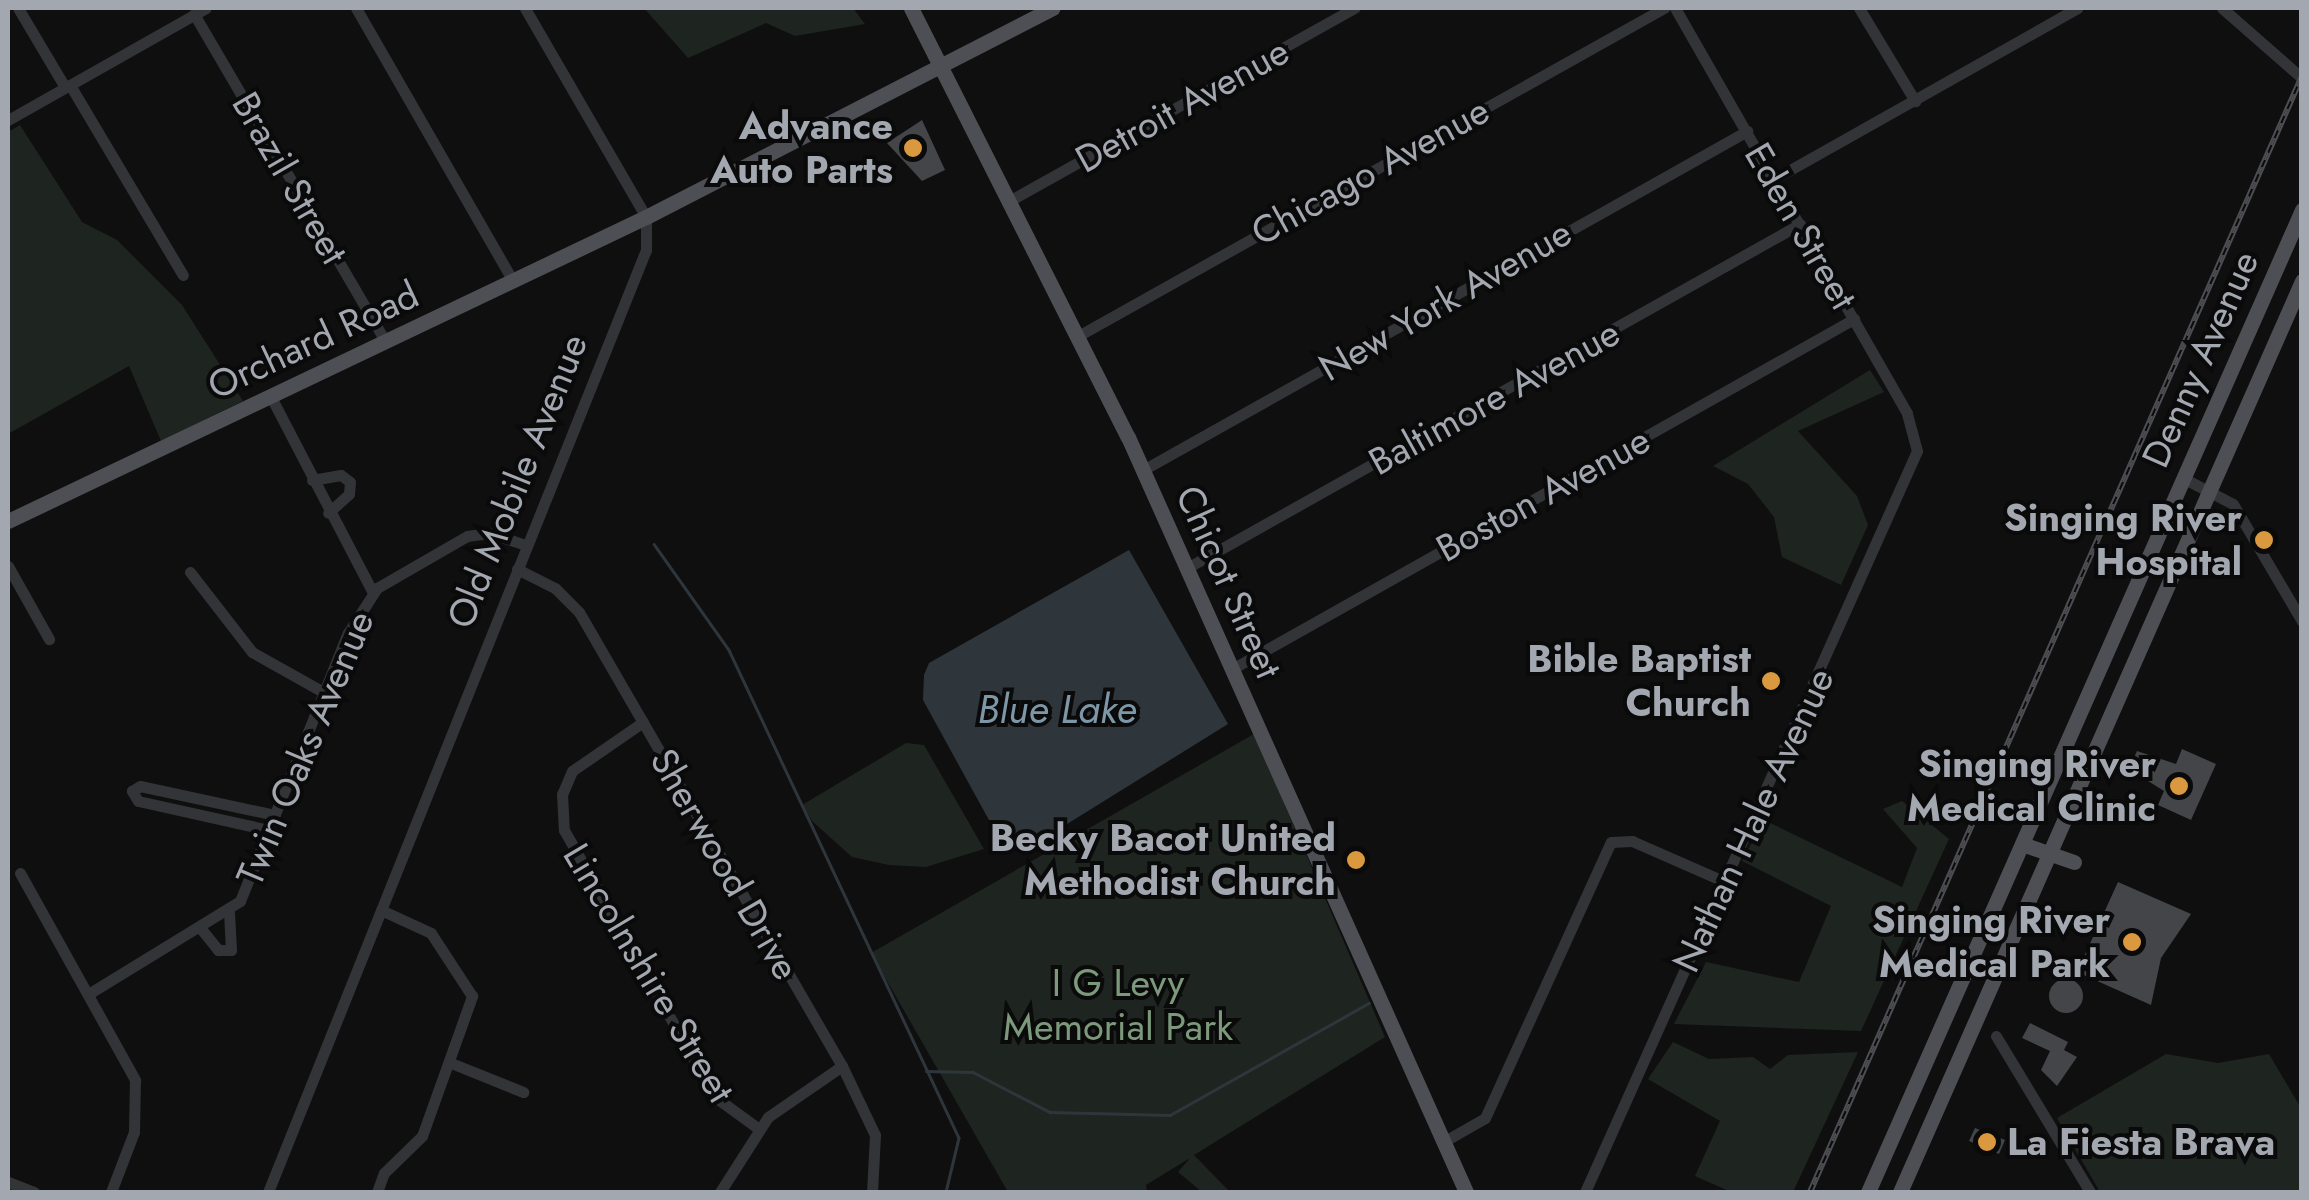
<!DOCTYPE html>
<html>
<head>
<meta charset="utf-8">
<style>
  body { margin:0 }
  #map { position:relative; width:2309px; height:1200px; overflow:hidden; background:#0f0f10; font-family:Jost,sans-serif }
  div>[style] { position:absolute }
  .green>* { inset:0; background:#1e241f }
  .water>* { inset:0; background:#2f363b }
  .stream>* { height:2.5px; margin:-1.25px; padding:0 1.25px; transform-origin:1.25px; border-radius:1.25px; background:#2f363b }
  .building>* { inset:0; background:#434548 }
  .round { border-radius:50% }
  .minor>* { height:11px; margin:-5.5px; padding:0 5.5px; transform-origin:5.5px; border-radius:5.5px; background:#333437 }
  .major>* { height:15px; margin:-7.5px; padding:0 7.5px; transform-origin:7.5px; border-radius:7.5px; background:#4d4f54 }
  .rail>* { height:6px; margin-top:-3px; transform-origin:0; background:repeating-linear-gradient(90deg,#0a0a0b 0 8px,#4c4e52 0 16px); box-sizing:border-box; border-block:2px solid #4c4e52 }
  .dots>* { width:28px; height:28px; translate:-50% -50%; box-sizing:border-box; border:5px solid #0a0a0b; border-radius:50% }
  span { translate:-50% -50%; white-space:nowrap; text-align:center; line-height:1.15; -webkit-text-stroke:8px #0a0a0b; paint-order:stroke }
  .street-label { font-size:38px; color:#a2a7b0 }
  .poi-label { font-size:38px; color:#a2a7b0; font-weight:700 }
  .right { translate:-100% -50%; text-align:right }
  .left { translate:0 -50%; text-align:left }
  .park-label { font-size:38px; color:#7c997b }
  .water-label { font-size:40px; color:#7d97a7; font-style:italic }
  .frame { position:absolute; inset:0; border:10px solid #a2a7b0; pointer-events:none }
</style>
</head>
<body>
<div id="map">
  <div class="green">
    <div style="clip-path:polygon(644px 8px,853px 8px,865px 24px,795px 36px,766px 23px,688px 58px)"></div>
    <div style="clip-path:polygon(20px 125px,82px 222px,117px 240px,182px 305px,243px 401px,161px 441px,129px 366px,8px 434px,8px 132px)"></div>
    <div style="clip-path:polygon(1870px 370px,1884px 392px,1798px 431px,1857px 496px,1868px 525px,1841px 585px,1782px 557px,1774px 517px,1748px 484px,1713px 466px)"></div>
    <div style="clip-path:polygon(1254px 734px,1385px 1037px,1194px 1155px,1230px 1192px,1202px 1192px,1178px 1172px,1190px 1158px,1146px 1185px,1147px 1192px,1008px 1192px,871px 953px)"></div>
    <div style="clip-path:polygon(906px 743px,924px 745px,984px 849px,926px 867px,889px 865px,852px 857px,812px 821px,802px 805px)"></div>
    <div style="clip-path:polygon(1902px 801px,1949px 839px,1861px 1031px,1674px 1024px,1706px 962px,1799px 982px,1831px 906px,1742px 861px,1764px 820px,1902px 887px,1917px 848px,1883px 809px)"></div>
    <div style="clip-path:polygon(1673px 1042px,1709px 1059px,1753px 1057px,1770px 1069px,1788px 1055px,1858px 1052px,1793px 1192px,1731px 1192px,1695px 1176px,1720px 1121px,1648px 1079px)"></div>
    <div style="clip-path:polygon(2166px 1054px,2218px 1063px,2269px 1054px,2301px 1108px,2301px 1192px,2100px 1192px,2057px 1118px)"></div>
  </div>
  <div class="water">
    <div style="clip-path:polygon(1129px 550px,1228px 724px,1051px 834px,1015px 841px,995px 831px,923px 700px,924px 675px,929px 663px)"></div>
  </div>
  <div class="stream">
    <div style="left:654px;top:544px;width:130px;rotate:54.7deg"></div>
    <div style="left:729px;top:650px;width:539px;rotate:64.76deg"></div>
    <div style="left:959px;top:1138px;width:56px;rotate:103.5deg"></div>
    <div style="left:926px;top:1071px;width:47px;rotate:1.2deg"></div>
    <div style="left:973px;top:1072px;width:87px;rotate:27.5deg"></div>
    <div style="left:1050px;top:1112px;width:120px;rotate:1.4deg"></div>
    <div style="left:1170px;top:1115px;width:228px;rotate:-29.4deg"></div>
  </div>
  <div class="building">
    <div style="clip-path:polygon(922px 120px,945px 170px,922px 181px,887px 143px)"></div>
    <div style="clip-path:polygon(2182px 749px,2216px 764px,2191px 820px,2158px 805px,2164px 791px,2129px 769px,2137px 751px,2176px 764px)"></div>
    <div style="clip-path:polygon(2118px 882px,2191px 914px,2161px 958px,2151px 1005px,2077px 972px)"></div>
    <div class="round" style="left:2049px;top:979px;width:34px;height:34px"></div>
    <div style="clip-path:polygon(2030px 1023px,2068px 1042px,2064px 1050px,2077px 1057px,2057px 1086px,2041px 1070px,2050px 1051px,2022px 1038px)"></div>
    <div style="clip-path:polygon(1975px 1128px,2005px 1140px,1999px 1154px,1969px 1141px)"></div>
  </div>
  <div class="minor">
    <div style="left:18px;top:8px;width:92px;rotate:59.3deg"></div>
    <div style="left:356px;top:8px;width:315px;rotate:60.1deg"></div>
    <div style="left:1859px;top:8px;width:109px;rotate:58.9deg"></div>
    <div style="left:2222px;top:8px;width:106px;rotate:41.2deg"></div>
    <div style="left:194px;top:14px;width:380px;rotate:59.7deg"></div>
    <div style="left:70px;top:85px;width:221px;rotate:59.3deg"></div>
    <div style="left:8px;top:120px;width:227px;rotate:-29.5deg"></div>
    <div style="left:1774px;top:179px;width:348px;rotate:-29.4deg"></div>
    <div style="left:1009px;top:201px;width:396px;rotate:-29.2deg"></div>
    <div style="left:1078px;top:336px;width:672px;rotate:-29.24deg"></div>
    <div style="left:271px;top:397px;width:221px;rotate:62.5deg"></div>
    <div style="left:1143px;top:470px;width:693px;rotate:-29.3deg"></div>
    <div style="left:2183px;top:478px;width:56px;rotate:27.5deg"></div>
    <div style="left:2233px;top:504px;width:136px;rotate:59.5deg"></div>
    <div style="left:312px;top:480px;width:29px;rotate:-10deg"></div>
    <div style="left:341px;top:475px;width:11px;rotate:38deg"></div>
    <div style="left:350px;top:482px;width:12px;rotate:95deg"></div>
    <div style="left:349px;top:494px;width:28px;rotate:138deg"></div>
    <div style="left:8px;top:566px;width:84px;rotate:60.7deg"></div>
    <div style="left:1187px;top:568px;width:703px;rotate:-29.3deg"></div>
    <div style="left:517px;top:569px;width:42px;rotate:26.6deg"></div>
    <div style="left:555px;top:588px;width:34px;rotate:45deg"></div>
    <div style="left:579px;top:612px;width:525px;rotate:59.92deg"></div>
    <div style="left:842px;top:1066px;width:76px;rotate:64.4deg"></div>
    <div style="left:875px;top:1135px;width:57px;rotate:93deg"></div>
    <div style="left:190px;top:572px;width:101px;rotate:52.2deg"></div>
    <div style="left:252px;top:652px;width:84px;rotate:29.3deg"></div>
    <div style="left:1232px;top:669px;width:714px;rotate:-29.37deg"></div>
    <div style="left:643px;top:722px;width:86px;rotate:145.4deg"></div>
    <div style="left:572px;top:771px;width:25px;rotate:113deg"></div>
    <div style="left:562px;top:794px;width:36px;rotate:87deg"></div>
    <div style="left:564px;top:830px;width:307px;rotate:60.5deg"></div>
    <div style="left:715px;top:1097px;width:54px;rotate:36deg"></div>
    <div style="left:269px;top:830px;width:134px;rotate:-167.5deg"></div>
    <div style="left:138px;top:801px;width:12px;rotate:-121deg"></div>
    <div style="left:132px;top:791px;width:9px;rotate:-32deg"></div>
    <div style="left:140px;top:786px;width:138px;rotate:12.1deg"></div>
    <div style="left:20px;top:873px;width:237px;rotate:60.9deg"></div>
    <div style="left:135px;top:1080px;width:52px;rotate:91.1deg"></div>
    <div style="left:134px;top:1132px;width:64px;rotate:111deg"></div>
    <div style="left:202px;top:930px;width:26px;rotate:51deg"></div>
    <div style="left:218px;top:950px;width:13px"></div>
    <div style="left:231px;top:950px;width:37px;rotate:-93deg"></div>
    <div style="left:90px;top:993px;width:176px;rotate:-31.5deg"></div>
    <div style="left:240px;top:901px;width:289px;rotate:-68.1deg"></div>
    <div style="left:348px;top:633px;width:54px;rotate:-57.2deg"></div>
    <div style="left:377px;top:588px;width:104px;rotate:-30deg"></div>
    <div style="left:467px;top:536px;width:22px;rotate:-8deg"></div>
    <div style="left:489px;top:533px;width:40px;rotate:18deg"></div>
    <div style="left:1996px;top:1036px;width:182px;rotate:58.9deg"></div>
    <div style="left:451px;top:1063px;width:78px;rotate:21.9deg"></div>
    <div style="left:1443px;top:1142px;width:48px;rotate:-29.7deg"></div>
    <div style="left:1485px;top:1118px;width:303px;rotate:-65.5deg"></div>
    <div style="left:1611px;top:842px;width:21px;rotate:-3deg"></div>
    <div style="left:1632px;top:841px;width:99px;rotate:23.7deg"></div>
    <div style="left:8px;top:1182px;width:28px;rotate:21deg"></div>
    <div style="left:268px;top:1192px;width:1015px;rotate:-68.14deg"></div>
    <div style="left:646px;top:250px;width:33px;rotate:-90deg"></div>
    <div style="left:646px;top:217px;width:241px;rotate:-120.1deg"></div>
    <div style="left:377px;top:1192px;width:20px;rotate:-70deg"></div>
    <div style="left:384px;top:1173px;width:53px;rotate:-44.2deg"></div>
    <div style="left:422px;top:1136px;width:149px;rotate:-70.3deg"></div>
    <div style="left:472px;top:996px;width:75px;rotate:-123.1deg"></div>
    <div style="left:431px;top:933px;width:55px;rotate:-155.3deg"></div>
    <div style="left:720px;top:1192px;width:89px;rotate:-57.4deg"></div>
    <div style="left:768px;top:1117px;width:90px;rotate:-34.6deg"></div>
    <div style="left:1585px;top:1192px;width:812px;rotate:-65.87deg"></div>
    <div style="left:1917px;top:451px;width:39px;rotate:-105deg"></div>
    <div style="left:1907px;top:413px;width:467px;rotate:-119.8deg"></div>
  </div>
  <div class="major">
    <div style="left:911px;top:8px;width:481px;rotate:63.2deg"></div>
    <div style="left:1128px;top:437px;width:827px;rotate:65.88deg"></div>
    <div style="left:8px;top:521px;width:707px;rotate:-25.48deg"></div>
    <div style="left:646px;top:217px;width:457px;rotate:-27.2deg"></div>
    <div style="left:2022px;top:844px;width:55px;rotate:19.1deg"></div>
    <div style="left:1868px;top:1192px;width:1074px;rotate:-66.16deg"></div>
    <div style="left:1900px;top:1192px;width:996px;rotate:-66.19deg"></div>
  </div>
  <div class="rail">
    <div style="left:1810px;top:1192px;width:1220px;rotate:-66.21deg"></div>
  </div>
  <div class="dots">
    <div style="left:913px;top:148px;background:#da993e"></div>
    <div style="left:2264px;top:540px;background:#da993e"></div>
    <div style="left:1771px;top:681px;background:#da993e"></div>
    <div style="left:2179px;top:786px;background:#da993e"></div>
    <div style="left:1356px;top:860px;background:#da993e"></div>
    <div style="left:2132px;top:942px;background:#da993e"></div>
    <div style="left:1987px;top:1142px;background:#da993e"></div>
  </div>
  <div class="street-label">
    <span style="left:1182px;top:105px;rotate:-29deg">Detroit Avenue</span>
    <span style="left:1370px;top:171px;rotate:-29deg">Chicago Avenue</span>
    <span style="left:290px;top:178px;rotate:60deg">Brazil Street</span>
    <span style="left:1801px;top:226px;rotate:60deg">Eden Street</span>
    <span style="left:1445px;top:300px;rotate:-30deg">New York Avenue</span>
    <span style="left:313px;top:340px;rotate:-25deg">Orchard Road</span>
    <span style="left:2200px;top:359px;rotate:-66deg">Denny Avenue</span>
    <span style="left:1494px;top:397px;rotate:-29deg">Baltimore Avenue</span>
    <span style="left:517px;top:481px;rotate:-68deg">Old Mobile Avenue</span>
    <span style="left:1543px;top:494px;rotate:-29deg">Boston Avenue</span>
    <span style="left:1229px;top:582px;rotate:66deg">Chicot Street</span>
    <span style="left:305px;top:748px;rotate:-67deg">Twin Oaks Avenue</span>
    <span style="left:1753px;top:820px;rotate:-65deg">Nathan Hale Avenue</span>
    <span style="left:725px;top:864px;rotate:60deg">Sherwood Drive</span>
    <span style="left:649px;top:973px;rotate:59deg">Lincolnshire Street</span>
  </div>
  <div class="poi-label">
    <span class="right" style="left:893px;top:148px">Advance<br>Auto Parts</span>
    <span class="right" style="left:2242px;top:540px">Singing River<br>Hospital</span>
    <span class="right" style="left:1751px;top:681px">Bible Baptist<br>Church</span>
    <span class="right" style="left:2156px;top:786px">Singing River<br>Medical Clinic</span>
    <span class="right" style="left:1336px;top:860px">Becky Bacot United<br>Methodist Church</span>
    <span class="right" style="left:2110px;top:942px">Singing River<br>Medical Park</span>
    <span class="left" style="left:2007px;top:1142px">La Fiesta Brava</span>
  </div>
  <div class="park-label">
    <span style="left:1118px;top:1005px">I G Levy<br>Memorial Park</span>
  </div>
  <div class="water-label">
    <span style="left:1057px;top:709px">Blue Lake</span>
  </div>
  <div class="frame"></div>
</div>
</body>
</html>
